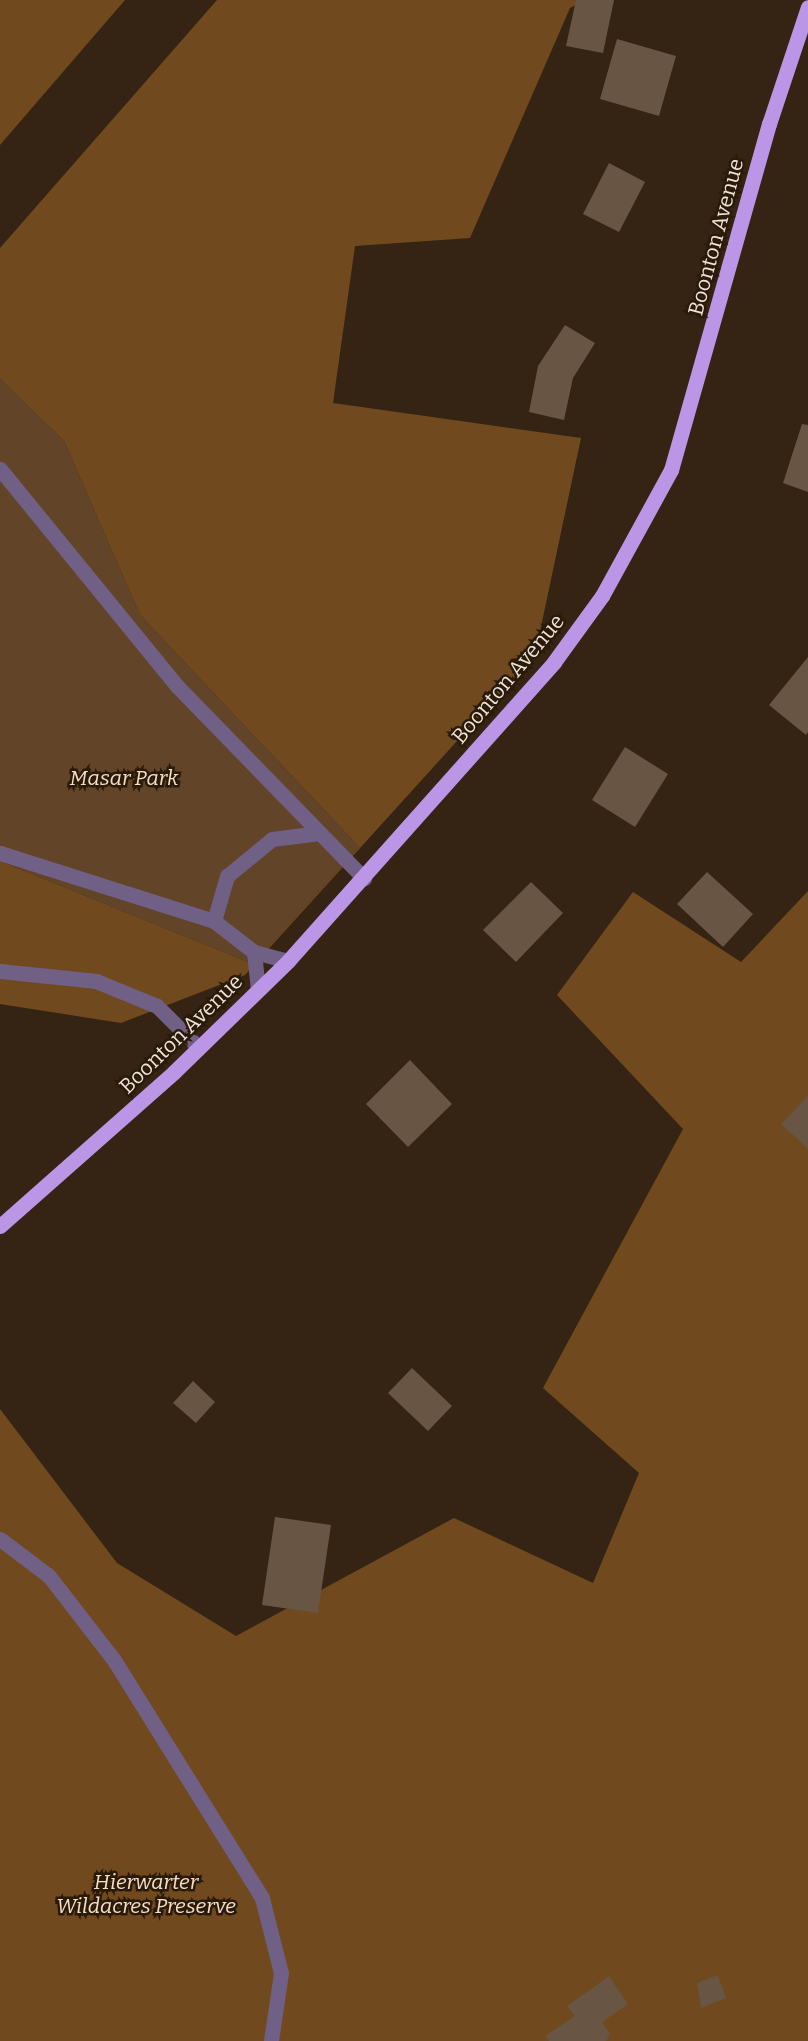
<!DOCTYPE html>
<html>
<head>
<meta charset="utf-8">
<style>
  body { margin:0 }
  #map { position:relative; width:808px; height:2041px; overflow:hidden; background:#352413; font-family:Bitter,serif }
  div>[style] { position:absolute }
  .green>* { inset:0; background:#624529 }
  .forest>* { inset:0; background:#71491e }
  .building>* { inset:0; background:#685543 }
  .service>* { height:15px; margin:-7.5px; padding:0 7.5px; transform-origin:7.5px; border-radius:7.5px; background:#716086 }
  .primary>* { height:15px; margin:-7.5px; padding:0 7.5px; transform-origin:7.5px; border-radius:7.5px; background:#bb96e6 }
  span { translate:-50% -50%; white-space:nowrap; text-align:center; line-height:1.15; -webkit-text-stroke:5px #2a1a09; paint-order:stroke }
  .street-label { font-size:21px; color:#eee3d8 }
  .park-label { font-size:21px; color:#f7ddc4; font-style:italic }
</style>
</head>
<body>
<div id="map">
  <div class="green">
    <div style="clip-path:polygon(0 379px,64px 441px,140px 615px,359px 847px,253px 964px,0 861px)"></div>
  </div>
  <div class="forest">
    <div style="clip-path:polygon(0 0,125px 0,0 145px)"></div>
    <div style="clip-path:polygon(217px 0,585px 0,570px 8px,470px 238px,355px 246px,333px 403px,581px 438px,535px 655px,245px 975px,121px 1023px,0 1004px,0 861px,253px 964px,359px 847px,140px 615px,64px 441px,0 379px,0 248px)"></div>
    <div style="clip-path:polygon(808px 891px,808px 2041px,0 2041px,0 1409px,117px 1563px,236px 1636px,454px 1518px,593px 1583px,639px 1473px,543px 1388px,683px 1129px,557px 995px,633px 892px,741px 962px)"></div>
  </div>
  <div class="building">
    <div style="clip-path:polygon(576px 0,614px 0,603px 53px,566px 46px)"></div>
    <div style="clip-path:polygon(617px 39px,676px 56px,659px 116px,600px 99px)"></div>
    <div style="clip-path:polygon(609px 163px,645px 182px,619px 232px,583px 214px)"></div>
    <div style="clip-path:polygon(565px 325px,595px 343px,573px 378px,564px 420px,529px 412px,538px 366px)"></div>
    <div style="clip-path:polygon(802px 424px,808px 425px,808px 492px,783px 483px)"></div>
    <div style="clip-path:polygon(808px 657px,808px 732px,806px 735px,769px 705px)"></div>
    <div style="clip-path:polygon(625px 747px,668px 774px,635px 827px,592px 800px)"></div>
    <div style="clip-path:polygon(707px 872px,753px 914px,723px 947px,677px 904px)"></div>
    <div style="clip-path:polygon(531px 882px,563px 913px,516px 962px,483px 930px)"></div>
    <div style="clip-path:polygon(410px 1060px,452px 1104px,408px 1147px,366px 1104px)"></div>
    <div style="clip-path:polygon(808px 1096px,808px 1149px,781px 1124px)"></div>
    <div style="clip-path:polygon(412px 1368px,452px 1406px,428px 1431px,388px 1393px)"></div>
    <div style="clip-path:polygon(193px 1381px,215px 1402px,196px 1423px,173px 1403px)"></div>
    <div style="clip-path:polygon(275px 1517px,331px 1525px,318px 1613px,262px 1605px)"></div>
    <div style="clip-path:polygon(718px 1975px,726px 1998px,701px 2008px,697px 1983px)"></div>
    <div style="clip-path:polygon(609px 1976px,628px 2004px,602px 2022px,610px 2034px,606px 2041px,549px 2041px,545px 2036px,575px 2016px,567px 2006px)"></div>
  </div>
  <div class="service">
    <div style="left:0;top:469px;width:281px;rotate:50.8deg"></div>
    <div style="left:178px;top:687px;width:267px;rotate:45.8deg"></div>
    <div style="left:0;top:853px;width:225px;rotate:17.6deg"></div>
    <div style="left:254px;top:952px;width:38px;rotate:84deg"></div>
    <div style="left:288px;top:961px;width:35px;rotate:-165deg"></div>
    <div style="left:254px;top:952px;width:51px;rotate:-142.2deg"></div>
    <div style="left:214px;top:921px;width:47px;rotate:-73.9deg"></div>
    <div style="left:227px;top:876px;width:58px;rotate:-39.4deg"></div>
    <div style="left:272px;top:839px;width:48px;rotate:-7.1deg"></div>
    <div style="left:0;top:971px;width:97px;rotate:5.9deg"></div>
    <div style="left:96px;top:981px;width:66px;rotate:22.3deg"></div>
    <div style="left:157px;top:1006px;width:58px;rotate:45deg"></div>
    <div style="left:0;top:1539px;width:61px;rotate:37.1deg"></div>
    <div style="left:49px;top:1576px;width:106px;rotate:52.3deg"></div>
    <div style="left:114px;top:1660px;width:280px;rotate:58.1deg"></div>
    <div style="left:262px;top:1898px;width:77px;rotate:75.8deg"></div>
    <div style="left:281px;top:1973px;width:69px;rotate:98.4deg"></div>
  </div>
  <div class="primary">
    <div style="left:0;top:1226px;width:232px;rotate:-41.5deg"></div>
    <div style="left:174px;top:1072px;width:159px;rotate:-44.2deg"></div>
    <div style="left:288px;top:961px;width:400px;rotate:-48.3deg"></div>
    <div style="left:554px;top:662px;width:82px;rotate:-54deg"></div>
    <div style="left:602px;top:596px;width:144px;rotate:-61.3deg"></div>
    <div style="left:671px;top:470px;width:360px;rotate:-74.2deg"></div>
    <div style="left:769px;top:124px;width:123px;rotate:-71.6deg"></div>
  </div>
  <div class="street-label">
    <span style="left:716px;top:237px;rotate:-75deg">Boonton Avenue</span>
    <span style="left:508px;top:679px;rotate:-50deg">Boonton Avenue</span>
    <span style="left:181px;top:1034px;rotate:-44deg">Boonton Avenue</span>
  </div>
  <div class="park-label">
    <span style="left:124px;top:778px">Masar Park</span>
    <span style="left:146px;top:1894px">Hierwarter<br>Wildacres Preserve</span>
  </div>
</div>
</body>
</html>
